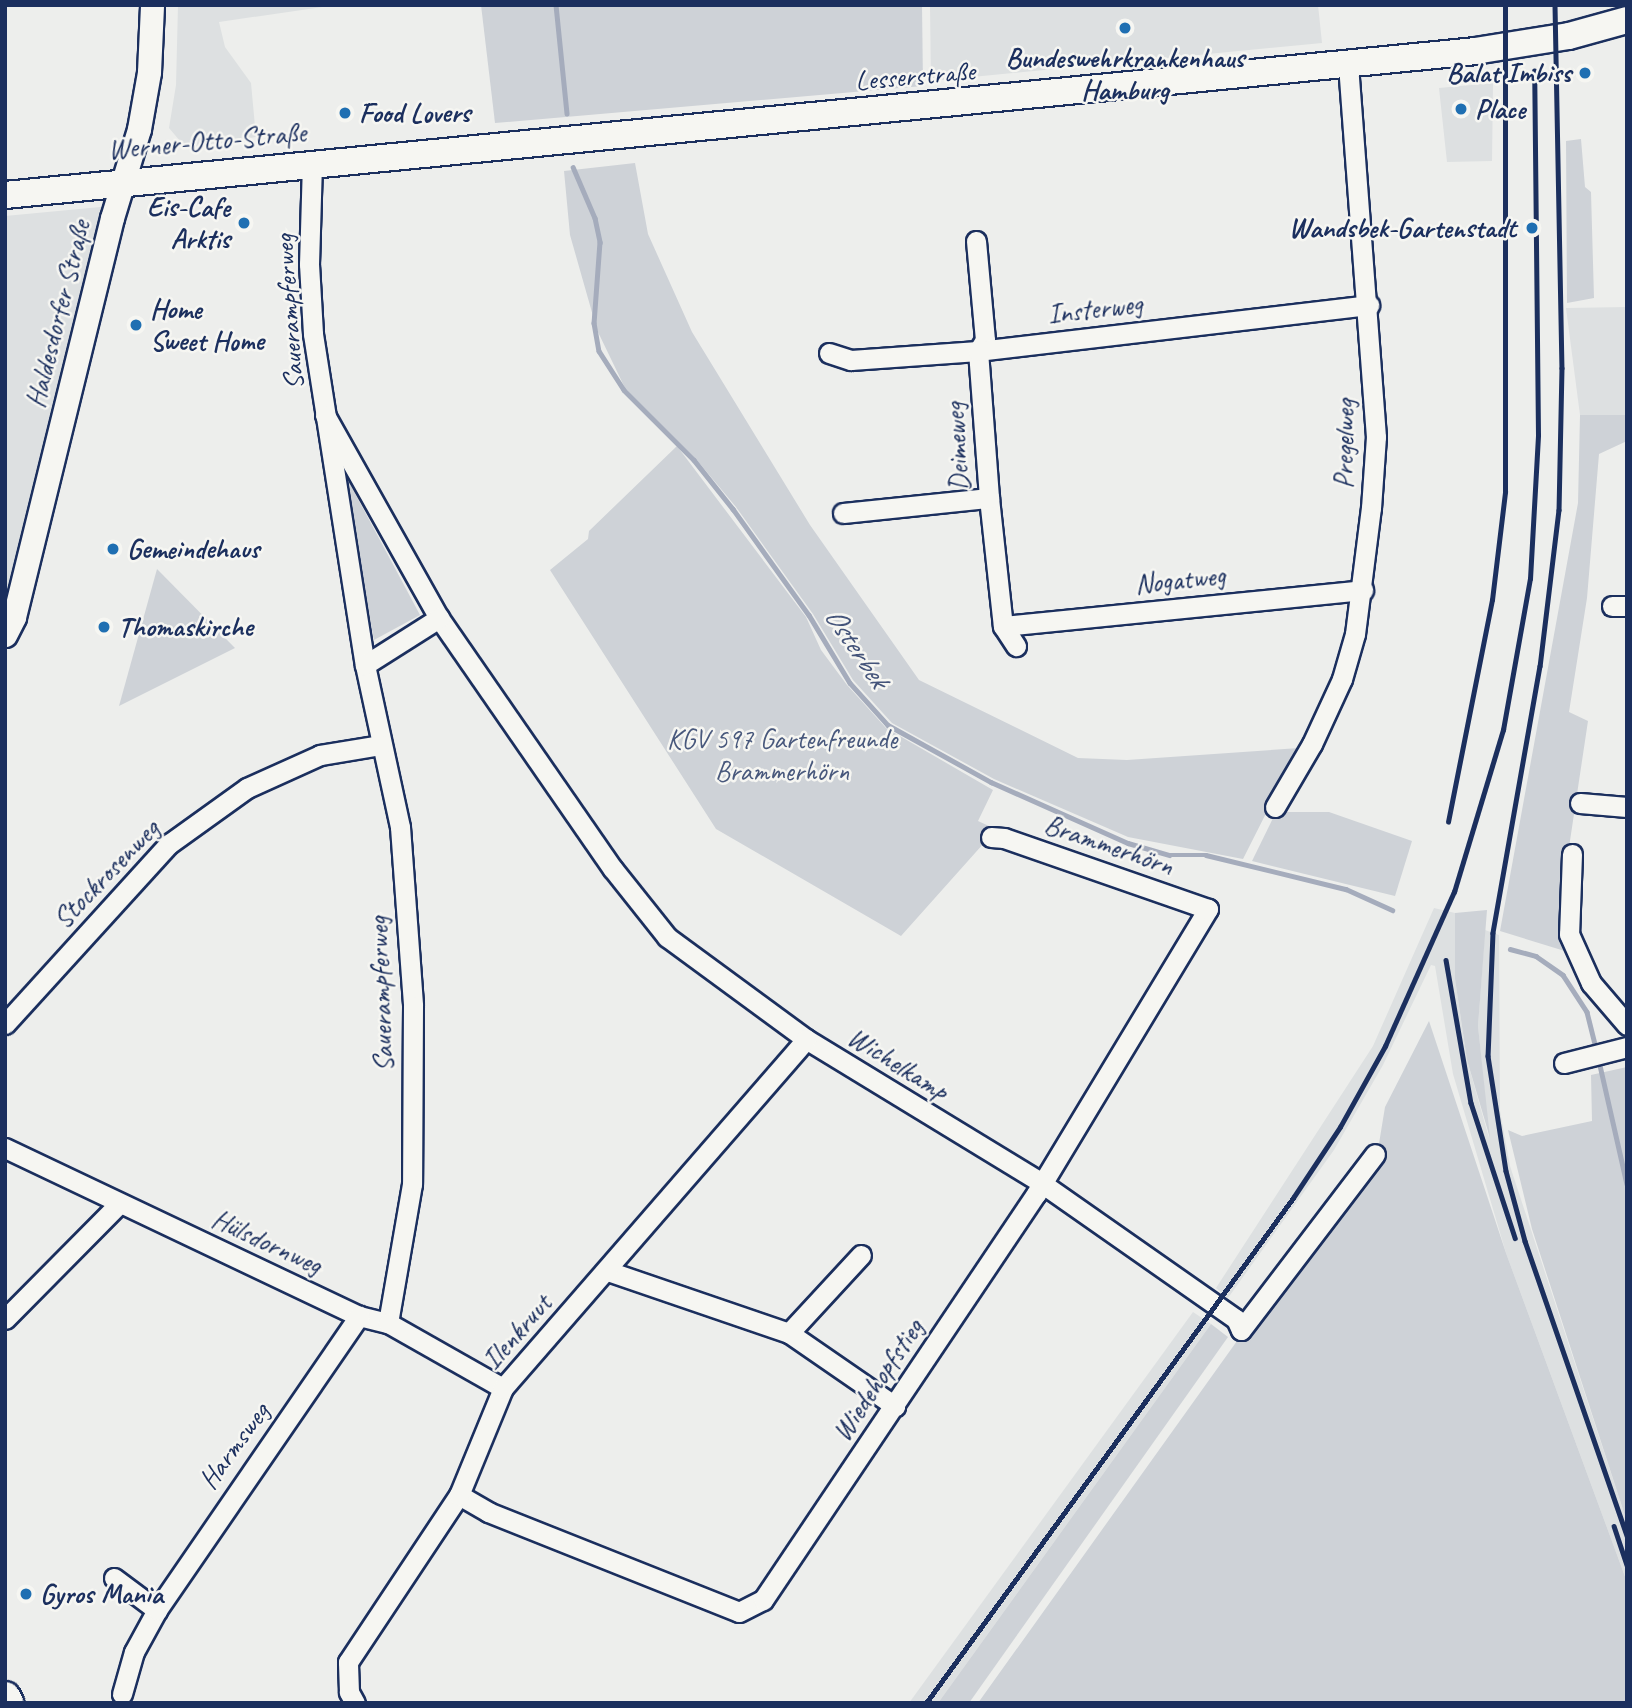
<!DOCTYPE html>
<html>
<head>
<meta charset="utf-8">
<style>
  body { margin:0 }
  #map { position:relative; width:1632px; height:1708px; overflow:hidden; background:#edeeec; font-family:Caveat,sans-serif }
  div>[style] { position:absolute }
  .built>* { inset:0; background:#dde0e1 }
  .green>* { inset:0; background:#ced2d7 }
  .stream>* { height:4.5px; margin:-2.25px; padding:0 2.25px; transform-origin:2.25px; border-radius:2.25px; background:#a5acbc }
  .roads { filter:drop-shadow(2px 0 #1b2f5e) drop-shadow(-2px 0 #1b2f5e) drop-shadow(0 2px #1b2f5e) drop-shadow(0 -2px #1b2f5e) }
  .minor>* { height:19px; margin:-9.5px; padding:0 9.5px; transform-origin:9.5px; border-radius:9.5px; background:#f6f6f2 }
  .tertiary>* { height:23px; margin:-11.5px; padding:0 11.5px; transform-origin:11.5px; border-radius:11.5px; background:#f6f6f2 }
  .secondary>* { height:26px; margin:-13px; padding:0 13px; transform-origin:13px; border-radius:13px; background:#f6f6f2 }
  .primary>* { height:30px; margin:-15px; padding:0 15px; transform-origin:15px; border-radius:15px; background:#f6f6f2 }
  .rail>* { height:4.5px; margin:-2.25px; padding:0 2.25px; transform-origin:2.25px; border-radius:2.25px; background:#1b2f5e }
  .dots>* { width:19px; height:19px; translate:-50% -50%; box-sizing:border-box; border:4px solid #f6f6f2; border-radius:50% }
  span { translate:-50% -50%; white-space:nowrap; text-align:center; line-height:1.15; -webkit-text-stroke:5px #f6f6f2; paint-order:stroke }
  .poi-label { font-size:28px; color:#1b2f5e; font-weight:700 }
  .right { translate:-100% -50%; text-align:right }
  .left { translate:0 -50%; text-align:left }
  .street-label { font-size:28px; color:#1b2f5e }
  .park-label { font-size:28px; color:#48587c }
  .water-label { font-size:30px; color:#44547a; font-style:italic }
  .frame { position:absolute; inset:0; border:7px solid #1b2f5e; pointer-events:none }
</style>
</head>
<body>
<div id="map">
  <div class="built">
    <div style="clip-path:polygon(178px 5px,336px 5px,219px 22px,225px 47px,251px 83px,256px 137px,186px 148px,169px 128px,176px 85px)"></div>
    <div style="clip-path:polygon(930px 5px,1318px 5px,1322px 43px,931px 81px)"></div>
    <div style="clip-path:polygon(1493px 83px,1492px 161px,1447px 162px,1439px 88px)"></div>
    <div style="clip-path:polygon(111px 206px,5px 622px,5px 216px)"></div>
    <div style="clip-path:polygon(1627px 307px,1627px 415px,1580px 415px,1566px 308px)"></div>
    <div style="clip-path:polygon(1434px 908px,1455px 913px,1455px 979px,1467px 1060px,1489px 1138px,1478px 1026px,1485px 930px,1499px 935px,1500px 1111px,1510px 1166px,1627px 1522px,1627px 1582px,1506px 1253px,1453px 1074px,1435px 966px,1431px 965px,1383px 1065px,1334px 1150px,1228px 1298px,1216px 1288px,1373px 1046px)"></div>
    <div style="clip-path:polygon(1193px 1312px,1211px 1324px,938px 1703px,909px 1703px)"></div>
  </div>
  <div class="green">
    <div style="clip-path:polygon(481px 5px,922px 5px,923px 86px,495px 123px)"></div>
    <div style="clip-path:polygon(1581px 139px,1585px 187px,1591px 192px,1594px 298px,1567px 303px,1566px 141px)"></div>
    <div style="clip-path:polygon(635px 163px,648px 234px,692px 332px,810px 525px,919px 680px,1078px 758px,1127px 760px,1299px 748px,1243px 859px,1128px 837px,994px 779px,892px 723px,853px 680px,813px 614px,736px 507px,696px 459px,625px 388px,597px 330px,570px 235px,564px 171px)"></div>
    <div style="clip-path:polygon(1580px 415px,1627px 415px,1627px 441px,1599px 454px,1587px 598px,1569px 712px,1588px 721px,1562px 894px,1568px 952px,1500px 931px,1578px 503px)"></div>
    <div style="clip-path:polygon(677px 446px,806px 617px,821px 650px,847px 685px,886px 728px,993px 790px,978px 821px,991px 827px,984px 843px,901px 936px,716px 829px,550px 570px,588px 539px,589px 531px)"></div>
    <div style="clip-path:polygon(343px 471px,420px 615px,374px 640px)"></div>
    <div style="clip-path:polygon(157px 569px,235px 648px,119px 706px)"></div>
    <div style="clip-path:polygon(1276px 812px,1329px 812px,1412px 841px,1395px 896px,1252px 861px)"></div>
    <div style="clip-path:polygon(1487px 910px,1478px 1026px,1490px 1138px,1467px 1060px,1455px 979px,1455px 913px)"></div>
    <div style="clip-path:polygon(1429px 1021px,1506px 1253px,1627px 1582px,1627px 1703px,978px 1703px,1247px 1327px,1374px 1174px,1385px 1107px)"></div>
    <div style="clip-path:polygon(1627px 1067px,1627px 1522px,1532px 1229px,1508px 1130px,1522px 1136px,1592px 1121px,1591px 1075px)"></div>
    <div style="clip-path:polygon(1211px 1324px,1228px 1337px,969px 1703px,938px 1703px)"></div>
  </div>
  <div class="stream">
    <div style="left:556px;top:5px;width:109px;rotate:84.2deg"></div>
    <div style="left:573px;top:167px;width:56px;rotate:66.7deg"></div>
    <div style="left:595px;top:218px;width:25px;rotate:78deg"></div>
    <div style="left:600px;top:242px;width:81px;rotate:94.2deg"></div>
    <div style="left:594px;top:323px;width:28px;rotate:80deg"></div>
    <div style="left:599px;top:351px;width:46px;rotate:57.3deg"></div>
    <div style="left:624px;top:390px;width:99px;rotate:45deg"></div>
    <div style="left:694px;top:460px;width:63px;rotate:51.5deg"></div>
    <div style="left:733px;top:509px;width:130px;rotate:54.4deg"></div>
    <div style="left:809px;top:615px;width:79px;rotate:58.9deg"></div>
    <div style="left:850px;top:683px;width:57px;rotate:47.9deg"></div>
    <div style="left:888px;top:725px;width:118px;rotate:29deg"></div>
    <div style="left:991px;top:782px;width:150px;rotate:24deg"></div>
    <div style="left:1128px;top:843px;width:43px;rotate:16.3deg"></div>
    <div style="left:1169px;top:855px;width:37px"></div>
    <div style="left:1206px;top:855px;width:144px;rotate:13.7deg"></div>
    <div style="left:1346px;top:889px;width:51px;rotate:24.5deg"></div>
    <div style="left:1510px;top:949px;width:27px;rotate:15deg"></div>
    <div style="left:1536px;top:956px;width:33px;rotate:35deg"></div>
    <div style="left:1563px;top:975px;width:44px;rotate:57deg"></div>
    <div style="left:1587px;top:1012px;width:38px;rotate:76deg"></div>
    <div style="left:1599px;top:1061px;width:126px;rotate:77.2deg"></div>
  </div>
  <div class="roads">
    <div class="minor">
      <div style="left:312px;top:163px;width:101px;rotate:91.7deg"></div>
      <div style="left:309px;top:264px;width:70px;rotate:86.7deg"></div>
      <div style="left:313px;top:334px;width:335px;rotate:81.1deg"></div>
      <div style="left:365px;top:665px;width:166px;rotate:77.8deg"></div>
      <div style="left:400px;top:827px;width:179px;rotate:85.8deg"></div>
      <div style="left:413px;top:1006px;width:178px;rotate:90.3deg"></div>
      <div style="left:412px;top:1184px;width:141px;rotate:99.8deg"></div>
      <div style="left:976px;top:241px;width:99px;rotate:84.8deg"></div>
      <div style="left:985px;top:340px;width:13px;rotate:122deg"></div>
      <div style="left:978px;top:351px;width:147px;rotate:85.7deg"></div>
      <div style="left:989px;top:498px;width:129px;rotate:83.8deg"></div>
      <div style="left:1003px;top:626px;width:24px;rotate:57deg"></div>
      <div style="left:829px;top:353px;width:23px;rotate:18deg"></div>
      <div style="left:851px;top:360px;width:127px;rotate:-4.1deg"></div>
      <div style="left:978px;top:351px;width:394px;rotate:-6.7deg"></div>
      <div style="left:325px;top:415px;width:233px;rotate:60.7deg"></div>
      <div style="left:439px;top:618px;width:305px;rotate:55.3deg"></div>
      <div style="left:613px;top:869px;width:87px;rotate:51.5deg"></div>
      <div style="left:667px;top:937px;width:172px;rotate:36.3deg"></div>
      <div style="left:806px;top:1039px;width:274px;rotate:31.4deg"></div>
      <div style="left:1040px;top:1182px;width:239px;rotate:35deg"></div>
      <div style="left:1236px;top:1319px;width:12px;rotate:66deg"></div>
      <div style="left:1241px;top:1330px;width:221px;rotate:-52.7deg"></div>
      <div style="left:843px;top:513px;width:147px;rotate:-5.9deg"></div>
      <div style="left:1612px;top:606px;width:15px"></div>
      <div style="left:1003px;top:626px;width:362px;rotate:-5.7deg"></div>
      <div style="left:365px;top:665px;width:88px;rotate:-32.4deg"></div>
      <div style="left:1580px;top:803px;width:47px;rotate:4.9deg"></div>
      <div style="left:1275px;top:807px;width:73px;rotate:-59.6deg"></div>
      <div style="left:1312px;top:744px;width:72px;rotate:-65.2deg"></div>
      <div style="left:1342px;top:679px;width:47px;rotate:-73.9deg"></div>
      <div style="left:1355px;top:634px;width:127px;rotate:-82.8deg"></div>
      <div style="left:1371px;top:508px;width:71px;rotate:-86deg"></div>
      <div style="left:1376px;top:437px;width:374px;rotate:-94.3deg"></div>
      <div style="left:1572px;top:854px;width:80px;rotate:92.1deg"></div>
      <div style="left:1569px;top:934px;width:54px;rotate:65.8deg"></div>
      <div style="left:1591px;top:983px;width:55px;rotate:49.4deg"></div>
      <div style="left:5px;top:1024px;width:244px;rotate:-47.7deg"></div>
      <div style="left:169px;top:844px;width:96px;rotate:-35.7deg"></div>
      <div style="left:247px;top:788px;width:80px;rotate:-24.3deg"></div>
      <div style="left:320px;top:755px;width:62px;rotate:-9.3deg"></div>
      <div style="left:1564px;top:1063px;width:65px;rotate:-14.3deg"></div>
      <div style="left:5px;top:1148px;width:392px;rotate:25.4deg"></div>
      <div style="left:359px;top:1316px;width:30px;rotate:14deg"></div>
      <div style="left:388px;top:1323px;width:132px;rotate:29.5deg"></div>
      <div style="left:608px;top:1271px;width:191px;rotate:18.9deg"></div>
      <div style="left:789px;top:1333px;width:129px;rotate:34.6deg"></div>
      <div style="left:5px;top:1319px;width:162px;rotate:-45.3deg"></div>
      <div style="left:789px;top:1333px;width:106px;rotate:-47.3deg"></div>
      <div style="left:459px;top:1495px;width:34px;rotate:30deg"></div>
      <div style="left:488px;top:1512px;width:270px;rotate:21.7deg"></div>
      <div style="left:739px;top:1612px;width:27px;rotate:-27deg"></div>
      <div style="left:763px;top:1600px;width:489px;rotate:-56.1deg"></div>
      <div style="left:1036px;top:1194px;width:333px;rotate:-58.9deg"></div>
      <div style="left:1208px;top:909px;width:216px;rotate:-160.8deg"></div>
      <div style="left:1004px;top:838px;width:13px;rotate:-176deg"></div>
      <div style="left:114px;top:1578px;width:54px;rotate:36.7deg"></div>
      <div style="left:122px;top:1694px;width:44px;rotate:-74.1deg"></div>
      <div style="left:134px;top:1652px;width:48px;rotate:-61.3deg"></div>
      <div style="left:157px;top:1610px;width:357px;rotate:-55.5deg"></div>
      <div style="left:355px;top:1703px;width:13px;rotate:-119deg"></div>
      <div style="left:349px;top:1692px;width:30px;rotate:-92deg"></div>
      <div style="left:348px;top:1662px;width:201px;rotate:-56.4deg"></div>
      <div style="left:459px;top:1495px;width:116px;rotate:-67.6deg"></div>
      <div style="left:503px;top:1388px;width:462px;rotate:-49deg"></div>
    </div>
    <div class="tertiary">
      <div style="left:5px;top:635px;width:20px;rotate:-63deg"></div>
      <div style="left:14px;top:617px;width:411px;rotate:-76.2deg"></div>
      <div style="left:112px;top:218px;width:93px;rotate:-73.1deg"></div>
      <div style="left:139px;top:129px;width:58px;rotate:-80deg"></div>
      <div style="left:149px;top:72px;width:67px;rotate:-87.4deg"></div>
    </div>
    <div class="secondary">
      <div style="left:5px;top:195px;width:1477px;rotate:-5.59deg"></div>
      <div style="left:1475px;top:51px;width:95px;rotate:-9.1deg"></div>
      <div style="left:1569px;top:36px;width:60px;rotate:-15.4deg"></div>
    </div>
    <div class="primary">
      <div style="left:5px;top:1697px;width:7px;rotate:63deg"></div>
    </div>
  </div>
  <div class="rail">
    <div style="left:1555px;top:5px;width:363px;rotate:88.9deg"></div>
    <div style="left:1562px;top:368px;width:142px;rotate:91.2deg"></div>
    <div style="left:1559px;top:510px;width:157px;rotate:96.9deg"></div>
    <div style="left:1540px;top:666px;width:271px;rotate:100deg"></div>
    <div style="left:1493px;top:933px;width:123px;rotate:92.3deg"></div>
    <div style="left:1488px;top:1056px;width:116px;rotate:81.1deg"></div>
    <div style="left:1506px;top:1171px;width:73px;rotate:74.8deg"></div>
    <div style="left:1525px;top:1241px;width:312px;rotate:70.9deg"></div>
    <div style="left:1448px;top:822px;width:226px;rotate:-78.8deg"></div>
    <div style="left:1492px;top:600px;width:109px;rotate:-83.1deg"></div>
    <div style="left:1505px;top:492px;width:487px;rotate:-90deg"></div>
    <div style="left:1446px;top:960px;width:145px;rotate:80.1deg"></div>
    <div style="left:1471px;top:1103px;width:142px;rotate:71.9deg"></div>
    <div style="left:1614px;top:1526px;width:41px;rotate:71.6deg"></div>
    <div style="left:926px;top:1703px;width:624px;rotate:-53.99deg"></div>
    <div style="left:1293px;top:1198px;width:85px;rotate:-56.5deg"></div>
    <div style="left:1340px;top:1127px;width:93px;rotate:-60.9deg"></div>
    <div style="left:1385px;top:1046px;width:169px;rotate:-65.9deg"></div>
    <div style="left:1454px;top:892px;width:169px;rotate:-73.2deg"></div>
    <div style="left:1503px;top:730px;width:153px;rotate:-79.9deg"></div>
    <div style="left:1530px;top:579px;width:144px;rotate:-86.8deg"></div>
    <div style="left:1538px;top:435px;width:364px;rotate:-90.6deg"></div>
  </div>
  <div class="dots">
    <div style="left:1125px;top:28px;background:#1f6fb2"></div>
    <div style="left:1585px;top:73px;background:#1f6fb2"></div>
    <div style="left:1461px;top:109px;background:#1f6fb2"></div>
    <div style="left:345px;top:113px;background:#1f6fb2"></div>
    <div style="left:244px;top:223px;background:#1f6fb2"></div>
    <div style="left:1532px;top:228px;background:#1f6fb2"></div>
    <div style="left:136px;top:325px;background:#1f6fb2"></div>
    <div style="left:113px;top:549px;background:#1f6fb2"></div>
    <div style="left:104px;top:627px;background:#1f6fb2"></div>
    <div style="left:26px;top:1594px;background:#1f6fb2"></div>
  </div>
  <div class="poi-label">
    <span style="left:1125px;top:74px">Bundeswehrkrankenhaus<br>Hamburg</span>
    <span class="right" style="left:1571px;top:73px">Balat Imbiss</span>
    <span class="left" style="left:1475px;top:109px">Place</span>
    <span class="left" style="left:359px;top:113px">Food Lovers</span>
    <span class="right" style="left:230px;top:223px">Eis-Cafe<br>Arktis</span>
    <span class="right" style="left:1516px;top:228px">Wandsbek-Gartenstadt</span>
    <span class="left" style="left:150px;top:325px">Home<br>Sweet Home</span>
    <span class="left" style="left:127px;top:549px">Gemeindehaus</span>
    <span class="left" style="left:118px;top:627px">Thomaskirche</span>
    <span class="left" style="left:40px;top:1594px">Gyros Mania</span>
  </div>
  <div class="street-label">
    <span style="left:915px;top:76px;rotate:-5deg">Lesserstraße</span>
    <span style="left:207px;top:141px;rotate:-5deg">Werner-Otto-Straße</span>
    <span style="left:1095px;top:309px;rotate:-7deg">Insterweg</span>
    <span style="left:289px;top:312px;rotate:-94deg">Sauerampferweg</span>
    <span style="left:58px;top:314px;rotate:-76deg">Haldesdorfer Straße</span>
    <span style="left:1344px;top:444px;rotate:-89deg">Pregelweg</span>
    <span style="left:957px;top:447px;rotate:-94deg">Deimeweg</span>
    <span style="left:1180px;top:580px;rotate:-6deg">Nogatweg</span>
    <span style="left:1109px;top:845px;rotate:19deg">Brammerhörn</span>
    <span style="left:106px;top:874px;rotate:-46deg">Stockrosenweg</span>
    <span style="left:381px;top:994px;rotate:-92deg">Sauerampferweg</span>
    <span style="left:898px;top:1064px;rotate:32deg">Wichelkamp</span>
    <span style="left:267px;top:1242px;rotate:25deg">Hülsdornweg</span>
    <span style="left:517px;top:1332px;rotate:-49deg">Ilenkruut</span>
    <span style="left:878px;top:1380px;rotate:-56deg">Wiedehopfstieg</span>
    <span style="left:234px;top:1446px;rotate:-54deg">Harmsweg</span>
  </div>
  <div class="park-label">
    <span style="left:782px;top:755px">KGV 597 Gartenfreunde<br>Brammerhörn</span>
  </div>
  <div class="water-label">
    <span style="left:857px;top:647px;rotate:56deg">Osterbek</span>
  </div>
  <div class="frame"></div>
</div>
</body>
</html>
